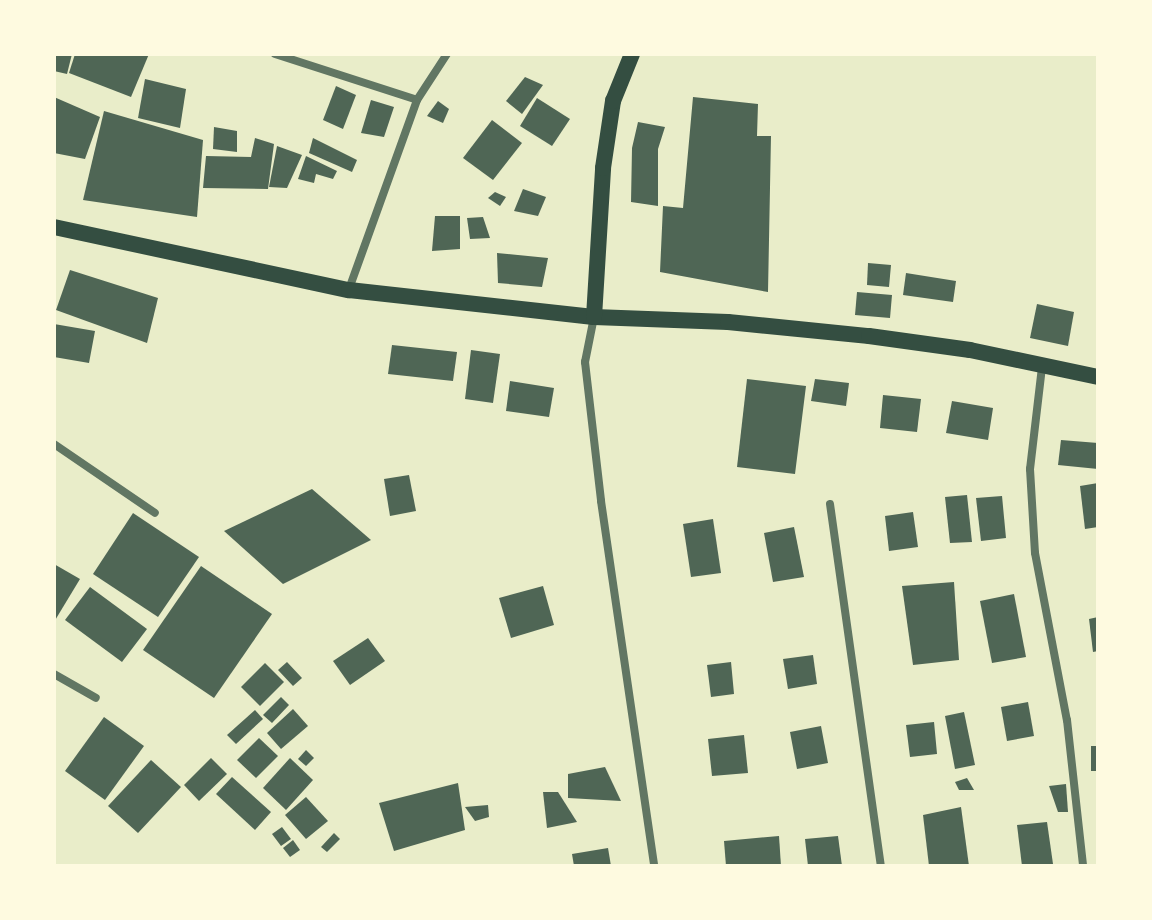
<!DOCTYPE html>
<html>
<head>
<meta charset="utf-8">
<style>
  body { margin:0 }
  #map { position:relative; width:1152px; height:920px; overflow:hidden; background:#e9edc9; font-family:Quicksand,sans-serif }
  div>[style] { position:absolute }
  .building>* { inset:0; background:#4f6655 }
  .minor>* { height:8px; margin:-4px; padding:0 4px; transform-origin:4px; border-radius:4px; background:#617663 }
  .secondary>* { height:16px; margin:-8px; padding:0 8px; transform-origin:8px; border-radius:8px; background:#344e41 }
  span { translate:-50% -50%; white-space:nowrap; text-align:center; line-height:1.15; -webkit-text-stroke:6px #fefae0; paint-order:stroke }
  .frame { position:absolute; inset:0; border:56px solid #fefae0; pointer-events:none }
</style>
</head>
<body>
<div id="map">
  <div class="building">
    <div style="clip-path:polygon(54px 54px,72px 54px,67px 74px,54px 71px)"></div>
    <div style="clip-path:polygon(75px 54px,149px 54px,131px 97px,69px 73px)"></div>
    <div style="clip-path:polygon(525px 77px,543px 85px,522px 114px,506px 101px)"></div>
    <div style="clip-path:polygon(145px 79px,186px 89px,180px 128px,138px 118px)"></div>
    <div style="clip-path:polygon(336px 86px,356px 95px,343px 129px,323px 120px)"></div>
    <div style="clip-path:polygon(54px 97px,100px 117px,85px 159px,54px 153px)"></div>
    <div style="clip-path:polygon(693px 97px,758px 104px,757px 136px,771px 136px,768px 292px,660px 272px,663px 206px,683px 208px)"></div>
    <div style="clip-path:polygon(537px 98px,570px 119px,552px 146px,520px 126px)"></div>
    <div style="clip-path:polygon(371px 100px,394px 107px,384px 137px,361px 133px)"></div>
    <div style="clip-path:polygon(438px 101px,449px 109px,443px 123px,427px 116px)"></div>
    <div style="clip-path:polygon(104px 111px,203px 140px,197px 217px,83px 200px)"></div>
    <div style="clip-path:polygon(492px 120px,522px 143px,493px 180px,463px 158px)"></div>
    <div style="clip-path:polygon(638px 122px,665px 127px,658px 149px,658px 206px,631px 202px,632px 148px)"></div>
    <div style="clip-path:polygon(214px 127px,237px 131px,237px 152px,213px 149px)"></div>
    <div style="clip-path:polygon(255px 138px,274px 144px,268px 189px,203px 188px,206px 156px,251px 157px)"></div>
    <div style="clip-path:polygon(313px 138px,357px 160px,352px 172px,309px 153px)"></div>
    <div style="clip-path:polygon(277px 146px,302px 155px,287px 188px,269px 187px)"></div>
    <div style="clip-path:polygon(306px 156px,337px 171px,333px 179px,316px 174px,314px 183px,298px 179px)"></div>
    <div style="clip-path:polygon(523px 189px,546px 197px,538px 216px,514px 211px)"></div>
    <div style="clip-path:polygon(495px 192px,506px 197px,500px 206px,488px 198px)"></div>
    <div style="clip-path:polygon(435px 216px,460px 216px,460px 249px,432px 251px)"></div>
    <div style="clip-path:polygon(483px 217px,490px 238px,470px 239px,467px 218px)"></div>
    <div style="clip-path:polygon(497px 253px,548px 258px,542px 287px,498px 283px)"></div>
    <div style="clip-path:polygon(868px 263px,891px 265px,889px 287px,867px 285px)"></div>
    <div style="clip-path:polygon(70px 270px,158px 298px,147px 343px,56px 310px)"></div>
    <div style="clip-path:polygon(906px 273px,956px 281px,953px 302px,903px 295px)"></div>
    <div style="clip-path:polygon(857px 292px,892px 295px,890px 318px,855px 315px)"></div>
    <div style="clip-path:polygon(1037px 304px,1074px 312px,1068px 346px,1030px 338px)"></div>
    <div style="clip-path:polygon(54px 324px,95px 331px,89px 363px,54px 357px)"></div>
    <div style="clip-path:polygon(392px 345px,457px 352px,453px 381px,388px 374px)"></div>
    <div style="clip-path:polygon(471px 350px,500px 354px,493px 403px,465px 399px)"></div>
    <div style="clip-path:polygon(747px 379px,806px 386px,795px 474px,737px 467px)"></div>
    <div style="clip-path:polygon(815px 379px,849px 383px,846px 406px,811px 401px)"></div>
    <div style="clip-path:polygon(510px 381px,554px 388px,549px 417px,506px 411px)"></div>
    <div style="clip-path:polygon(883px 395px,921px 399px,917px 432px,880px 428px)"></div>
    <div style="clip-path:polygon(952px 401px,993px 408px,988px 440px,946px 433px)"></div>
    <div style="clip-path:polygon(1061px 440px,1098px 443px,1098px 469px,1058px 465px)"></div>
    <div style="clip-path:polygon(409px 475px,416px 511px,390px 516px,384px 479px)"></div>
    <div style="clip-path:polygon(1098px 483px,1098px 527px,1085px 529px,1080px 486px)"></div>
    <div style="clip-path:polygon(312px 489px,371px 540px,283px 584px,224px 531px)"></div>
    <div style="clip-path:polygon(967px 495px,972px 542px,950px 543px,945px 497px)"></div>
    <div style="clip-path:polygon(1002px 496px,1006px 538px,981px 541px,976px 498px)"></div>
    <div style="clip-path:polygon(913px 512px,918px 547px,889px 551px,885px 516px)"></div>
    <div style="clip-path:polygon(133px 513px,199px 557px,158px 617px,93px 574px)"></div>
    <div style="clip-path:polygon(713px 519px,721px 573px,691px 577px,683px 524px)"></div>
    <div style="clip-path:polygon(794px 527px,804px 577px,773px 582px,764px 533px)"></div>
    <div style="clip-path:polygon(54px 564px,80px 579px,54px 622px)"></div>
    <div style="clip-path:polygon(201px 566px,272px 614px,214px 698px,143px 650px)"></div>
    <div style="clip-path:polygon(954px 582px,959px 660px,913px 665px,902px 586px)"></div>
    <div style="clip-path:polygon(543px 586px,554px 625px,511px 638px,499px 598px)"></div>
    <div style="clip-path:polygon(90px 587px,147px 629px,122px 662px,65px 620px)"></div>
    <div style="clip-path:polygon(1014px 594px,1026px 657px,992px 663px,980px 601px)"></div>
    <div style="clip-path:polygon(1098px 617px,1098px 651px,1093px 652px,1089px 619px)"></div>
    <div style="clip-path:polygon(368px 638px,385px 661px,350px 685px,333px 661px)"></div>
    <div style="clip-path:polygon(813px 655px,817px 684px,788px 689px,783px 659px)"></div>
    <div style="clip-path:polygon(287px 662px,302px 678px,293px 686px,278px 670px)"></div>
    <div style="clip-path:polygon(731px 662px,734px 694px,711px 697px,707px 665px)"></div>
    <div style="clip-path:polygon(265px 663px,284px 682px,260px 706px,241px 687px)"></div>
    <div style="clip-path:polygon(281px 697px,289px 705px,272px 723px,263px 715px)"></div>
    <div style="clip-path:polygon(1028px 702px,1034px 736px,1007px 741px,1001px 707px)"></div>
    <div style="clip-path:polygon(293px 709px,308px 726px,281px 749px,267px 733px)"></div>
    <div style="clip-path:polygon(255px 710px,263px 719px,236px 744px,227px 735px)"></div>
    <div style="clip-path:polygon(964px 712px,975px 765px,955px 769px,945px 716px)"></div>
    <div style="clip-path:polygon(104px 717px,144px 746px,105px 800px,65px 771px)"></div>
    <div style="clip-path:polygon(934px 722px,937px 754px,910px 757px,906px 725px)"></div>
    <div style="clip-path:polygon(821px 726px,828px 763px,797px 769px,790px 732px)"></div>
    <div style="clip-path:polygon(744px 735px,748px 773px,712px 776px,708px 739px)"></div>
    <div style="clip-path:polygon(259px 738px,278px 756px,256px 778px,237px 760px)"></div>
    <div style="clip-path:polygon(1091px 746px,1098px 746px,1098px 771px,1091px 771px)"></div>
    <div style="clip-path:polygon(306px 750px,314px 758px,306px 766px,298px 759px)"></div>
    <div style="clip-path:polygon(211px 758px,227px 774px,199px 801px,184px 785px)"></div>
    <div style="clip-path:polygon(290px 758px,313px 780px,286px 810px,263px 788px)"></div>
    <div style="clip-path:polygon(151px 760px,181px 787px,138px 833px,108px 806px)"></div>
    <div style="clip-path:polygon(605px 767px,621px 801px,568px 798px,568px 774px)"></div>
    <div style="clip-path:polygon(232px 777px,271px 812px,255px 830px,216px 794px)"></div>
    <div style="clip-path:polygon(967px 778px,974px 790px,959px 790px,955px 782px)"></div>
    <div style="clip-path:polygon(458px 783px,465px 830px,394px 851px,379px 803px)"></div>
    <div style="clip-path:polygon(1066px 784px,1068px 812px,1058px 812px,1049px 786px)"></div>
    <div style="clip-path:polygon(543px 792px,558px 792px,577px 822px,547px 828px)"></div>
    <div style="clip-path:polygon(306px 797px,328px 821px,306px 839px,285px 815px)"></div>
    <div style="clip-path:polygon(488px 805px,489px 817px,475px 821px,465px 807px)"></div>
    <div style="clip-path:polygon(961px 807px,969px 866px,929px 866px,923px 815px)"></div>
    <div style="clip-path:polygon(1047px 822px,1053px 864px,1022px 866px,1017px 825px)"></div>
    <div style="clip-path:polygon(282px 827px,291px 839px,281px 846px,272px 834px)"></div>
    <div style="clip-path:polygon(334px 833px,340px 839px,327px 852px,321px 847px)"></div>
    <div style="clip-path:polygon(779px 836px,781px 866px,726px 866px,724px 841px)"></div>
    <div style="clip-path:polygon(838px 836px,842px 866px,808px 866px,805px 839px)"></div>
    <div style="clip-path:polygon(293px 840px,300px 850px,290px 857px,283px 848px)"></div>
    <div style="clip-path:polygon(608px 848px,611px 866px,574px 866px,572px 854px)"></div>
  </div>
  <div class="minor">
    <div style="left:275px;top:54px;width:149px;rotate:17.9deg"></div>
    <div style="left:349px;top:289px;width:201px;rotate:-70.2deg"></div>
    <div style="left:417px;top:100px;width:55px;rotate:-56.9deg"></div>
    <div style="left:594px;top:317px;width:46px;rotate:101.3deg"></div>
    <div style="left:585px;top:362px;width:140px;rotate:83.4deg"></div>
    <div style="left:601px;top:501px;width:369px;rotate:81.7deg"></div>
    <div style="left:1042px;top:367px;width:103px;rotate:96.7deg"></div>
    <div style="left:1030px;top:469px;width:84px;rotate:86.6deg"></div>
    <div style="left:1035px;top:553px;width:170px;rotate:79.2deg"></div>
    <div style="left:1067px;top:720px;width:147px;rotate:83.7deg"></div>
    <div style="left:54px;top:444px;width:122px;rotate:34.3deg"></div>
    <div style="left:830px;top:504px;width:366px;rotate:82deg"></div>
    <div style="left:54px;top:674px;width:48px;rotate:29.7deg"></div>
  </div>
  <div class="secondary">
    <div style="left:54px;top:227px;width:302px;rotate:12.1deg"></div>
    <div style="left:349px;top:290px;width:246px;rotate:6.3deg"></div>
    <div style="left:594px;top:317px;width:134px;rotate:2.1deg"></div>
    <div style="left:728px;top:322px;width:142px;rotate:5.7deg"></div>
    <div style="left:869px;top:336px;width:102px;rotate:7.9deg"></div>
    <div style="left:970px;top:350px;width:131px;rotate:11.9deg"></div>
    <div style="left:594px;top:317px;width:149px;rotate:-86.5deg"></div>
    <div style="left:603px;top:168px;width:68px;rotate:-81.5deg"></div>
    <div style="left:613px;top:101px;width:51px;rotate:-68deg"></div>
  </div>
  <div class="frame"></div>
</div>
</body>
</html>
